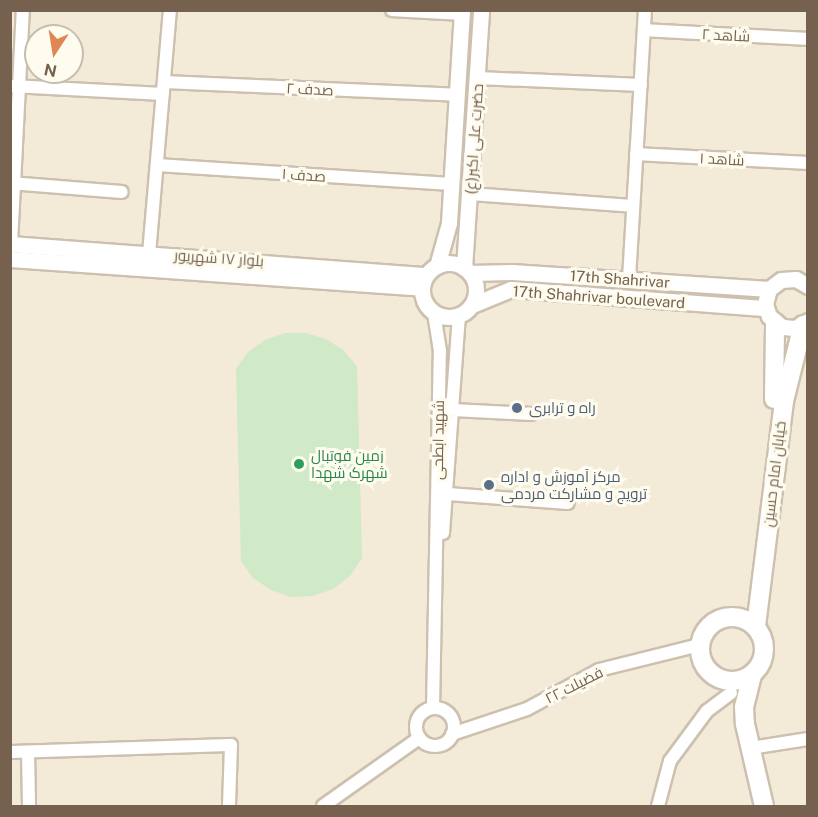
<!DOCTYPE html>
<html>
<head>
<meta charset="utf-8">
<style>
  body { margin:0 }
  #map { position:relative; width:818px; height:817px; overflow:hidden; background:#fcf7e9; font-family:"Public Sans",Cairo,sans-serif }
  div>[style] { position:absolute }
  .residential>* { inset:0; background:#f3ead7 }
  .green>* { inset:0; background:#d0e9c7 }
  .roads { filter:drop-shadow(2px 0 #cdc0af) drop-shadow(-2px 0 #cdc0af) drop-shadow(0 2px #cdc0af) drop-shadow(0 -2px #cdc0af) }
  .minor>* { height:12px; margin:-6px; padding:0 6px; transform-origin:6px; border-radius:6px; background:#fff }
  .minor>.ring { margin:-6px; padding:0; box-sizing:content-box; background:none; border:12px solid #fff; border-radius:50% }
  .tertiary>* { height:15px; margin:-7.5px; padding:0 7.5px; transform-origin:7.5px; border-radius:7.5px; background:#fff }
  .tertiary>.ring { margin:-7.5px; padding:0; box-sizing:content-box; background:none; border:15px solid #fff; border-radius:50% }
  .secondary>* { height:18px; margin:-9px; padding:0 9px; transform-origin:9px; border-radius:9px; background:#fff }
  .secondary>.ring { margin:-9px; padding:0; box-sizing:content-box; background:none; border:18px solid #fff; border-radius:50% }
  .dots>* { width:16px; height:16px; translate:-50% -50%; box-sizing:border-box; border:3px solid #fefbef; border-radius:50% }
  span { translate:-50% -50%; white-space:nowrap; text-align:center; line-height:1.15; -webkit-text-stroke:6px #fefbef; paint-order:stroke }
  .street-label { font-size:15px; color:#75614d }
  .service-label { font-size:15px; color:#4e5e75 }
  .left { translate:0 -50%; text-align:left }
  .leisure-label { font-size:15px; color:#27864d }
  .frame { position:absolute; inset:0; border:12px solid #75614d; pointer-events:none }
  .north { position:absolute; left:24px; top:24px; width:60px; height:60px; box-sizing:border-box; background:#fefbef; border:2px solid #c7bdae; border-radius:50%; rotate:192deg; font-size:16px; font-weight:700; line-height:24px; text-align:center; color:#75614d }
  .north::after { content:''; display:block; margin:auto; width:21px; height:27px; background:#df8854; clip-path:polygon(50% 0,100% 100%,50% 72%,0 100%) }
</style>
</head>
<body>
<div id="map">
  <div class="residential">
    <div style="clip-path:polygon(evenodd,11px 11px,807px 11px,807px 806px,11px 806px,11px 11px,36px 36px,72px 36px,72px 72px,36px 72px,36px 36px)"></div>
  </div>
  <div class="green">
    <div style="clip-path:polygon(285px 333px,306px 333px,326px 339px,343px 350px,357px 366px,362px 558px,350px 576px,333px 589px,313px 596px,291px 597px,271px 590px,253px 578px,241px 561px,236px 369px,248px 352px,265px 340px)"></div>
  </div>
  <div class="roads">
    <div class="minor">
      <div style="left:392px;top:10px;width:70px;rotate:3.3deg"></div>
      <div style="left:644px;top:30px;width:164px;rotate:3.1deg"></div>
      <div style="left:478px;top:78px;width:163px;rotate:2.5deg"></div>
      <div style="left:164px;top:82px;width:293px;rotate:2.5deg"></div>
      <div style="left:12px;top:86px;width:151px;rotate:3deg"></div>
      <div style="left:636px;top:154px;width:172px;rotate:3deg"></div>
      <div style="left:157px;top:165px;width:295px;rotate:3.7deg"></div>
      <div style="left:10px;top:183px;width:112px;rotate:4.6deg"></div>
      <div style="left:470px;top:194px;width:163px;rotate:4.2deg"></div>
      <div style="left:11px;top:244px;width:234px;rotate:-87.1deg"></div>
      <div style="left:149px;top:254px;width:245px;rotate:-85.1deg"></div>
      <div style="left:629px;top:279px;width:269px;rotate:-86.6deg"></div>
      <div style="left:453px;top:410px;width:78px;rotate:2.9deg"></div>
      <div style="left:448px;top:494px;width:120px;rotate:4.3deg"></div>
      <div style="left:443px;top:533px;width:219px;rotate:-85.8deg"></div>
      <div style="left:433px;top:708px;width:357px;rotate:-88.9deg"></div>
      <div style="left:440px;top:351px;width:38px;rotate:-99deg"></div>
      <div class="ring" style="left:416px;top:708px;width:26px;height:26px"></div>
      <div style="left:452px;top:734px;width:79px;rotate:-18.4deg"></div>
      <div style="left:527px;top:709px;width:82px;rotate:-28.4deg"></div>
      <div style="left:599px;top:670px;width:103px;rotate:-14deg"></div>
      <div style="left:751px;top:748px;width:58px;rotate:-9deg"></div>
      <div style="left:10px;top:752px;width:221px;rotate:-1.8deg"></div>
      <div style="left:231px;top:745px;width:61px;rotate:91.9deg"></div>
      <div style="left:28px;top:752px;width:54px;rotate:88.9deg"></div>
      <div style="left:323px;top:806px;width:118px;rotate:-35.3deg"></div>
      <div style="left:658px;top:806px;width:47px;rotate:-75.1deg"></div>
      <div style="left:670px;top:761px;width:62px;rotate:-53.5deg"></div>
      <div style="left:707px;top:711px;width:30px;rotate:-37deg"></div>
    </div>
    <div class="tertiary">
      <div style="left:10px;top:244px;width:417px;rotate:4.3deg"></div>
      <div style="left:10px;top:259px;width:413px;rotate:4deg"></div>
      <div class="ring" style="left:422px;top:263px;width:39px;height:39px"></div>
      <div style="left:437px;top:266px;width:45px;rotate:-74.4deg"></div>
      <div style="left:449px;top:223px;width:213px;rotate:-86.5deg"></div>
      <div style="left:464px;top:268px;width:259px;rotate:-86.2deg"></div>
      <div style="left:470px;top:273px;width:42px;rotate:-1.4deg"></div>
      <div style="left:512px;top:272px;width:258px;rotate:3.8deg"></div>
      <div style="left:808px;top:286px;width:14px;rotate:-150deg"></div>
      <div style="left:796px;top:279px;width:15px;rotate:176deg"></div>
      <div style="left:781px;top:280px;width:15px;rotate:143deg"></div>
      <div style="left:769px;top:289px;width:16px;rotate:105deg"></div>
      <div style="left:765px;top:304px;width:13px;rotate:72deg"></div>
      <div style="left:769px;top:316px;width:17px;rotate:40deg"></div>
      <div style="left:782px;top:327px;width:13px;rotate:4deg"></div>
      <div style="left:795px;top:328px;width:15px;rotate:-28deg"></div>
      <div style="left:472px;top:305px;width:42px;rotate:-22.3deg"></div>
      <div style="left:511px;top:289px;width:256px;rotate:4.3deg"></div>
    </div>
    <div class="secondary">
      <div style="left:774px;top:399px;width:76px;rotate:-89.2deg"></div>
      <div class="ring" style="left:700px;top:617px;width:46px;height:46px"></div>
      <div style="left:756px;top:626px;width:227px;rotate:-82.9deg"></div>
      <div style="left:784px;top:401px;width:78px;rotate:-76deg"></div>
      <div style="left:752px;top:675px;width:33px;rotate:104deg"></div>
      <div style="left:744px;top:707px;width:17px;rotate:87deg"></div>
      <div style="left:745px;top:724px;width:84px;rotate:77deg"></div>
    </div>
  </div>
  <div class="dots">
    <div style="left:517px;top:408px;background:#5c6f8a"></div>
    <div style="left:299px;top:464px;background:#2e9e5b"></div>
    <div style="left:489px;top:485px;background:#5c6f8a"></div>
  </div>
  <div class="street-label">
    <span style="left:726px;top:35px;rotate:3deg">شاهد ۲</span>
    <span style="left:310px;top:89px;rotate:3deg">صدف ۲</span>
    <span style="left:474px;top:139px;rotate:-86deg">حضرت علی اکبر(ع)</span>
    <span style="left:722px;top:159px;rotate:3deg">شاهد ۱</span>
    <span style="left:304px;top:175px;rotate:4deg">صدف ۱</span>
    <span style="left:219px;top:258px;rotate:4deg">بلوار ۱۷ شهریور</span>
    <span style="left:620px;top:279px;rotate:4deg">17th Shahrivar</span>
    <span style="left:599px;top:297px;rotate:4deg">17th Shahrivar boulevard</span>
    <span style="left:438px;top:440px;rotate:-89deg">شهید ابطحی</span>
    <span style="left:774px;top:474px;rotate:-83deg">خیابان امام حسین</span>
    <span style="left:574px;top:685px;rotate:-27deg">فضیلت ۲۲</span>
  </div>
  <div class="service-label">
    <span class="left" style="left:529px;top:408px">راه و ترابری</span>
    <span class="left" style="left:501px;top:485px">مرکز آموزش و اداره<br>ترویج و مشارکت مردمی</span>
  </div>
  <div class="leisure-label">
    <span class="left" style="left:311px;top:464px">زمین فوتبال<br>شهرک شهدا</span>
  </div>
  <div class="frame"></div>
  <div class="north">N</div>
</div>
</body>
</html>
